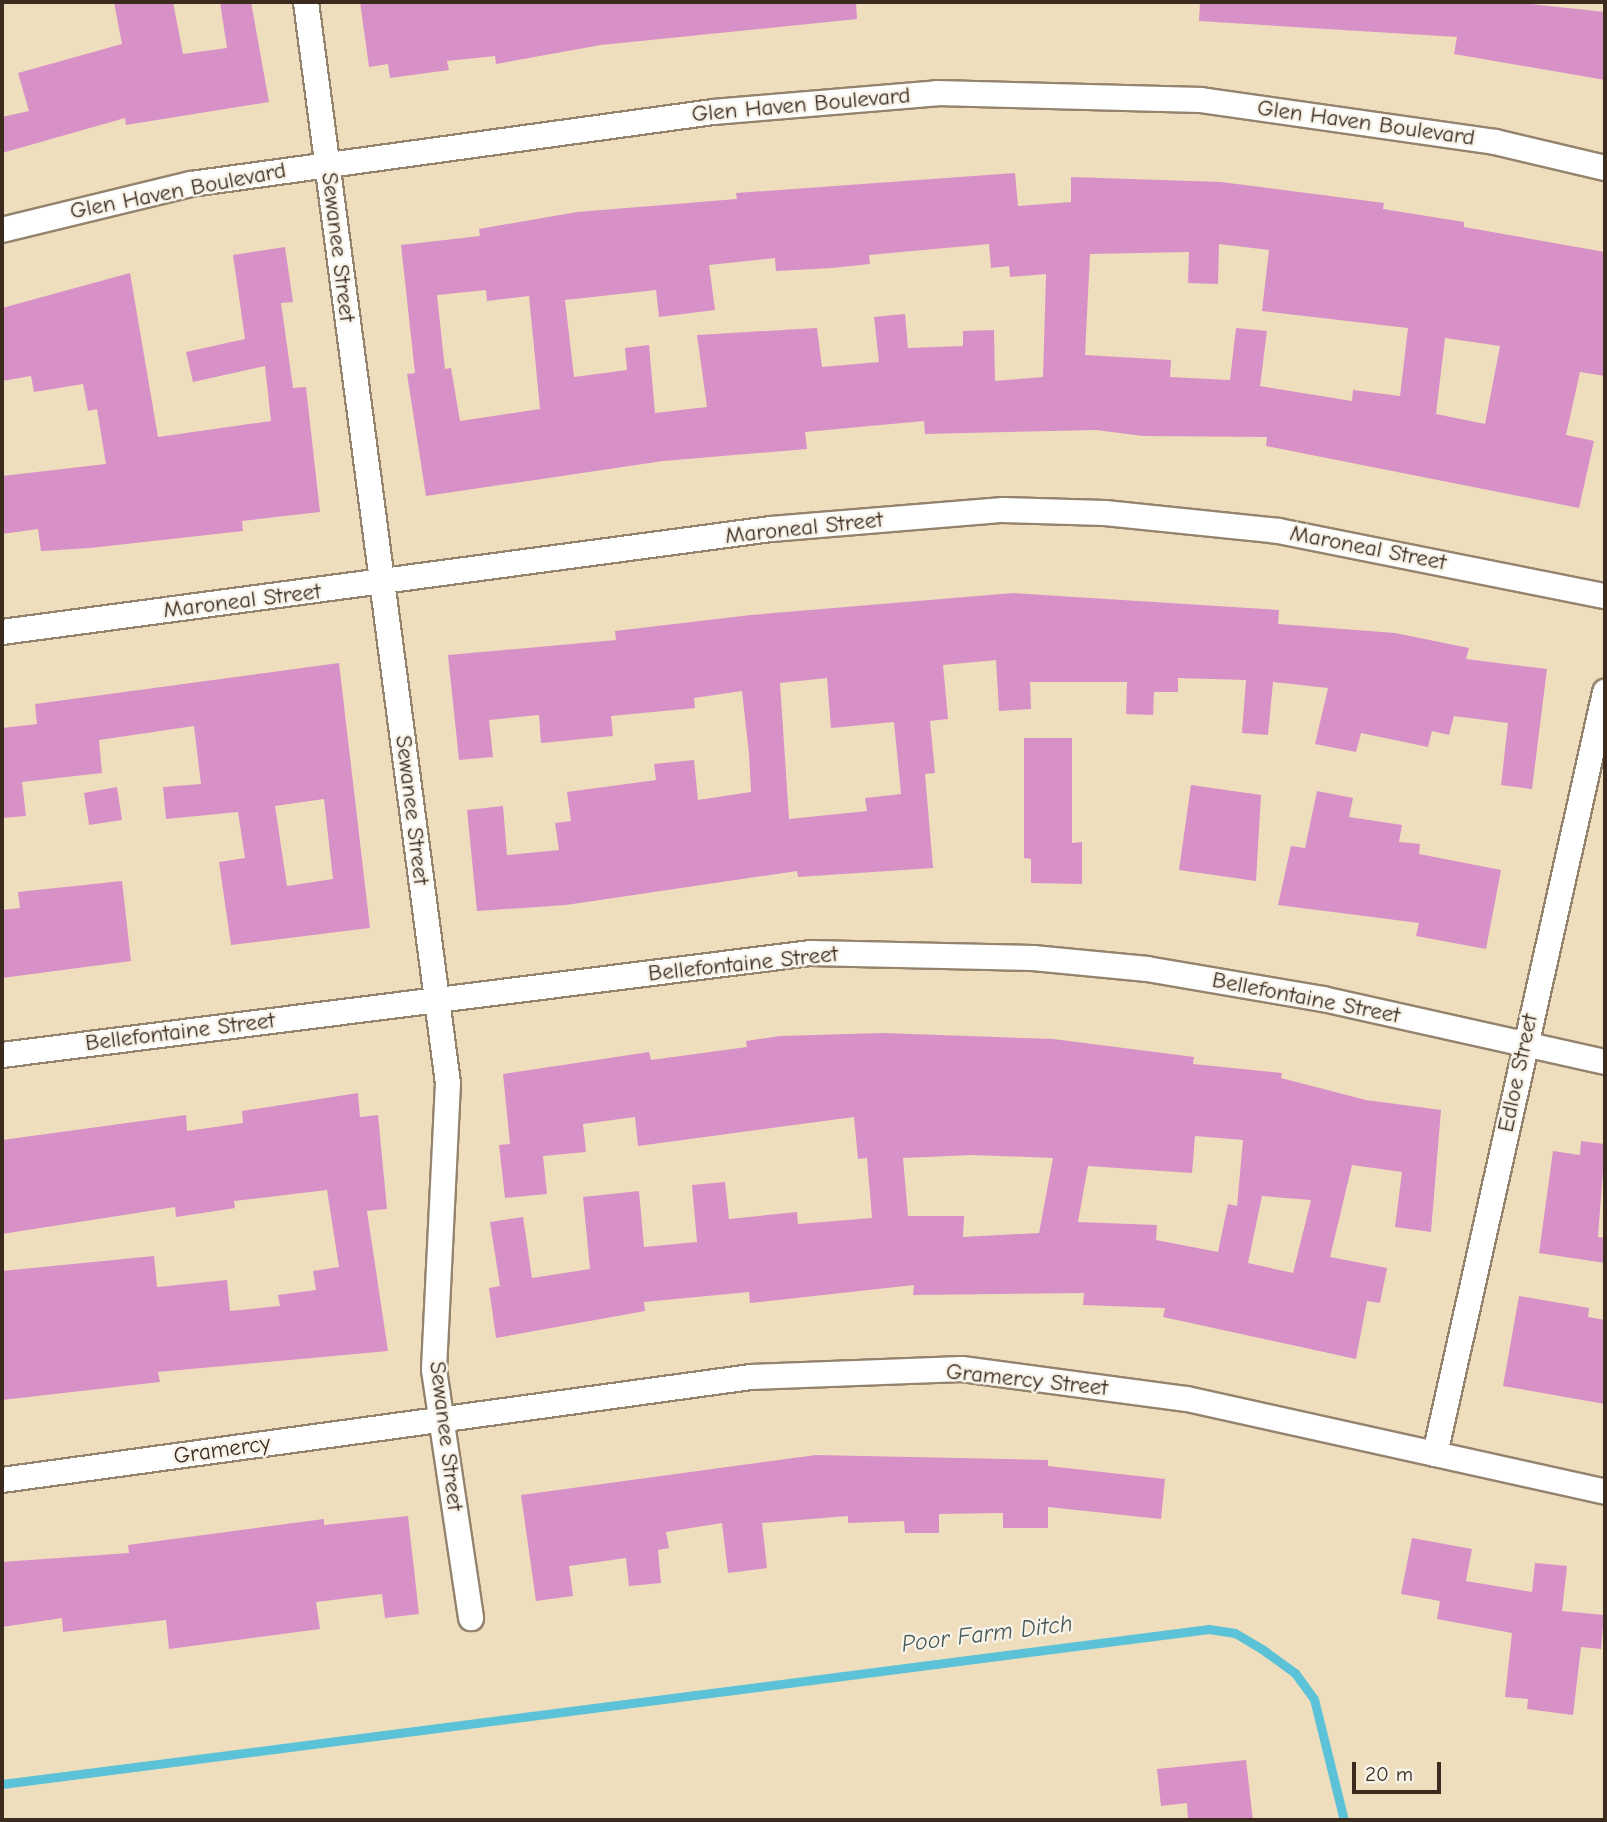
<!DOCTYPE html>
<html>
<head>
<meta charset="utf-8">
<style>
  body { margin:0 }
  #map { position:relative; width:1607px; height:1822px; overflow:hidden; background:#eedebd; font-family:"Comic Neue",sans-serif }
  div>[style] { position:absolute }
  .stream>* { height:9px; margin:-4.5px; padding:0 4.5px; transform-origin:4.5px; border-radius:4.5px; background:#5bc2d8 }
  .building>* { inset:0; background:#d891c6 }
  .roads { filter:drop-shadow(2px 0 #94846e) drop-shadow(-2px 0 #94846e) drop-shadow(0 2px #94846e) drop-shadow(0 -2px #94846e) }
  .street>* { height:24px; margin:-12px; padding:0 12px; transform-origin:12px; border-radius:12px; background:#fff }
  span { translate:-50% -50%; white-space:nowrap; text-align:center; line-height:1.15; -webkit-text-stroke:5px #f7f3e8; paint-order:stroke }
  .street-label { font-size:23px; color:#3b2a1e }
  .water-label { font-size:24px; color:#455856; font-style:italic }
  .frame { position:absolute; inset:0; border:4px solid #3b2a1e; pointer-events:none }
  .scale { position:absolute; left:1352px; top:1762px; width:89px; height:32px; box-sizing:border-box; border:4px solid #3b2a1e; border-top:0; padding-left:9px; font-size:21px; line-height:24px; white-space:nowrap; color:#3b2a1e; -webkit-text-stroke:5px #f7f3e8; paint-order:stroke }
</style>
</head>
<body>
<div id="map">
  <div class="stream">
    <div style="left:2px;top:1784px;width:1217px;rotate:-7.32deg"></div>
    <div style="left:1209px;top:1629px;width:26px;rotate:9deg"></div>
    <div style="left:1235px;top:1633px;width:31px;rotate:31deg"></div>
    <div style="left:1262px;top:1649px;width:41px;rotate:36deg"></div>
    <div style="left:1295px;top:1673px;width:32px;rotate:54deg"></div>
    <div style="left:1314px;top:1699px;width:125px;rotate:76.1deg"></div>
  </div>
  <div class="building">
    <div style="clip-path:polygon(114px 2px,173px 2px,183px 54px,227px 48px,220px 2px,251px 2px,269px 102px,126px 125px,125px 118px,2px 153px,2px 117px,29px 111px,18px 73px,122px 44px)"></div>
    <div style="clip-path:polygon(360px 2px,856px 2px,857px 19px,601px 45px,496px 64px,495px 56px,447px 61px,449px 70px,390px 78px,388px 64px,369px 67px)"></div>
    <div style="clip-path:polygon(1200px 2px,1513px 2px,1605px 12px,1605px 80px,1454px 54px,1457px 37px,1199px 21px)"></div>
    <div style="clip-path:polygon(evenodd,1015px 173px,1018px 206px,1071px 202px,1071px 177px,1221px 182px,1384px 203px,1383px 209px,1464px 222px,1464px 227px,1605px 252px,1605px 376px,1580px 372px,1566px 435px,1594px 441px,1579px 508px,1266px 446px,1267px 437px,1143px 436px,1096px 430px,925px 434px,924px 421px,805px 432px,807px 449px,663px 461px,426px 496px,407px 374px,415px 373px,401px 245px,480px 236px,479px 229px,577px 212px,737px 199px,736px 193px,1015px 173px,989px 244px,991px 268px,1009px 266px,1010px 277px,1046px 274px,1043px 377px,995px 381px,994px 330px,963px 331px,963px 346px,908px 348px,905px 314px,874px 317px,879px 362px,822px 367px,817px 328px,697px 335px,707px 407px,655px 413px,649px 345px,625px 348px,627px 370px,574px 377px,565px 300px,656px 290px,659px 317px,715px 310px,709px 265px,775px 258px,776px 271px,832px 268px,870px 264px,869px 255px,989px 244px,1015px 173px,1219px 244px,1269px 250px,1262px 311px,1408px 328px,1400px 396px,1353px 390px,1352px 401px,1260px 386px,1267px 331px,1236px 328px,1230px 380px,1170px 377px,1171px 360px,1085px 355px,1090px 254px,1189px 252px,1188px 283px,1218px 284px,1219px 244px,1015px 173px,486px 290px,487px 301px,529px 296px,540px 409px,460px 421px,451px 368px,445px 369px,437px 295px,486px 290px,1015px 173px,1445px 338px,1500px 346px,1485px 424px,1436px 414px,1445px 338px)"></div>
    <div style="clip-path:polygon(285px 247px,293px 302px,281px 303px,293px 388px,306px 387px,320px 512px,242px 521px,243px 531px,90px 548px,41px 551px,38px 529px,2px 534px,2px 476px,106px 464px,97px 409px,88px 411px,83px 384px,34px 392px,31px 376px,2px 381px,2px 308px,130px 273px,158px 437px,271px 421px,265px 366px,193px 382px,186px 352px,245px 339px,233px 255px)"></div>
    <div style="clip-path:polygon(evenodd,1013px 593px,1279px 610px,1278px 624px,1395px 633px,1469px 648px,1466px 659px,1547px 669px,1532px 789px,1501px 785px,1508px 723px,1454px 716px,1449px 735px,1432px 731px,1428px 747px,1361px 733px,1356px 752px,1315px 744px,1328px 688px,1273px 682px,1268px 735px,1242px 733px,1246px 680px,1178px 678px,1178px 692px,1154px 692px,1153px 715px,1126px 714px,1127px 682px,1030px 682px,1031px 709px,999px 711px,996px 660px,943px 665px,948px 719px,930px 721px,935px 773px,925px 774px,933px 868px,798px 877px,797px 871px,566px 905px,477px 911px,467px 810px,503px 806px,507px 855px,559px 850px,555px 823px,571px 821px,567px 792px,656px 780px,654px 764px,694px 760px,698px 800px,751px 792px,749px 754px,742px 691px,694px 698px,695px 708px,611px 716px,613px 736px,541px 743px,539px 715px,489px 720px,493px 757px,459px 760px,448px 655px,616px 640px,615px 631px,751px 615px,1013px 593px,827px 678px,831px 728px,894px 722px,901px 794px,865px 798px,867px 811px,789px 819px,780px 683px,827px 678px)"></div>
    <div style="clip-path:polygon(evenodd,339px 663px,370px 928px,231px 945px,219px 862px,245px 858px,238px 812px,166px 819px,163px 787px,201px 784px,194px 726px,99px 740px,102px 773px,22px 782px,26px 816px,2px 818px,2px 728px,37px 724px,35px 704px,339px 663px,324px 799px,333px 879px,287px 886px,275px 806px,324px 799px)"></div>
    <div style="clip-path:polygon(1024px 738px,1072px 738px,1072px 843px,1082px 842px,1082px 884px,1031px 883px,1031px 859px,1024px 858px)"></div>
    <div style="clip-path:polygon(1191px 785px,1261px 795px,1256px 881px,1179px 870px)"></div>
    <div style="clip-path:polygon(117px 787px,122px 820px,89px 825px,84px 793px)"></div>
    <div style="clip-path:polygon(1317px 791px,1353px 798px,1349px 817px,1402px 825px,1399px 842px,1420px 844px,1419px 854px,1501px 870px,1486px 949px,1416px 936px,1419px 923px,1278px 905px,1291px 846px,1305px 848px)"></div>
    <div style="clip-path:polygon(122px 881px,131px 961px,2px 978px,2px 910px,20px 908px,18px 892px)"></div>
    <div style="clip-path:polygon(evenodd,882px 1033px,1053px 1039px,1194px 1057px,1193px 1064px,1282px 1073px,1281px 1078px,1366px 1100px,1441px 1110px,1431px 1232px,1395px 1227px,1402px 1172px,1352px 1165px,1330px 1257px,1387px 1268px,1380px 1303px,1367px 1301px,1356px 1359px,1163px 1317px,1165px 1308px,1083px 1305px,1084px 1293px,913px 1295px,914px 1285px,750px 1303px,749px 1292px,644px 1302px,645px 1311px,496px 1338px,489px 1288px,500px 1286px,490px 1222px,523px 1217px,532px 1278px,590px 1269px,583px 1197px,639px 1191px,644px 1247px,697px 1242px,692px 1185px,725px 1182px,729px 1219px,797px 1212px,798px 1224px,872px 1218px,867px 1158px,858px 1159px,854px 1117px,638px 1146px,635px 1117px,583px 1124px,586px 1152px,543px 1156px,547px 1194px,505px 1198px,499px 1145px,510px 1144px,503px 1074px,649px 1052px,651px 1060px,747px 1047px,746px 1041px,780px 1036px,882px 1033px,1195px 1136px,1243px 1140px,1237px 1206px,1228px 1204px,1218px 1252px,1156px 1240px,1157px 1225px,1078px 1222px,1088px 1166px,1192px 1173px,1195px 1136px,882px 1033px,973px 1155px,1053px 1158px,1039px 1233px,963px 1237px,964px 1216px,908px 1216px,903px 1158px,973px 1155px,882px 1033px,1262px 1196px,1311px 1200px,1293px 1273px,1248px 1263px,1262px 1196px)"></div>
    <div style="clip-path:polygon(358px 1093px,360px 1117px,378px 1115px,387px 1209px,367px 1211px,388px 1351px,158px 1372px,160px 1382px,2px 1400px,2px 1271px,154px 1256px,157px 1287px,227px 1280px,230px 1311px,280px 1306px,278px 1295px,316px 1290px,313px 1271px,339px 1267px,327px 1190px,234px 1201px,235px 1208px,176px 1217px,175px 1207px,2px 1234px,2px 1140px,186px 1115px,187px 1131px,243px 1123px,242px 1111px)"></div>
    <div style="clip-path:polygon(1581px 1141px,1605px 1144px,1598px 1237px,1605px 1238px,1605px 1263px,1539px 1253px,1553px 1151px,1580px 1155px)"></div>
    <div style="clip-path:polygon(1519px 1296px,1589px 1308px,1588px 1317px,1605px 1320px,1605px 1404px,1503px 1386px)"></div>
    <div style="clip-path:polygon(816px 1455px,1048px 1460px,1048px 1466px,1165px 1479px,1161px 1519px,1048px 1507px,1048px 1528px,1003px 1528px,1003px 1513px,939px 1514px,939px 1533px,905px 1533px,904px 1521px,848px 1523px,848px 1516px,762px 1523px,767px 1568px,728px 1573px,722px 1523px,666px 1532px,669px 1548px,658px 1550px,661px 1583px,629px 1586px,626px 1558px,569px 1566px,573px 1596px,536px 1601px,521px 1495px)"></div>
    <div style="clip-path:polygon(408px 1516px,419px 1614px,385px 1618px,382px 1594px,316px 1602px,320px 1629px,169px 1649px,166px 1620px,63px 1632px,62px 1618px,2px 1627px,2px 1562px,129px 1553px,128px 1545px,324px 1519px,324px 1525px)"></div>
    <div style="clip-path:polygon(1412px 1538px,1472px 1549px,1466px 1581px,1532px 1592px,1535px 1563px,1567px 1566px,1562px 1611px,1604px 1615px,1601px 1649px,1581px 1647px,1573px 1715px,1527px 1709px,1528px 1699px,1505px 1697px,1512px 1633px,1437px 1619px,1440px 1601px,1401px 1594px)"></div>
    <div style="clip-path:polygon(1246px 1760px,1253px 1820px,1188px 1820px,1187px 1803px,1161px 1806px,1157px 1769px)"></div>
  </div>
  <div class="roads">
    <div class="street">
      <div style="left:306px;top:2px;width:1090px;rotate:82.52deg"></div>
      <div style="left:448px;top:1083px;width:287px;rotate:92.8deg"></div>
      <div style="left:434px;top:1370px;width:251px;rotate:81.5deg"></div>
      <div style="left:2px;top:230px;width:195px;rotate:-13.7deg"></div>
      <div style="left:191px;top:184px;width:527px;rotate:-7.85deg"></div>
      <div style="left:713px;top:112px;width:225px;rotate:-4.8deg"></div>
      <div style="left:937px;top:93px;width:264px;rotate:1.5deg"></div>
      <div style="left:1201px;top:100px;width:297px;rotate:8.1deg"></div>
      <div style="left:1495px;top:142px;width:113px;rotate:13.3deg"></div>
      <div style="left:2px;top:632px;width:776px;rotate:-7.63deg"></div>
      <div style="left:771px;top:529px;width:233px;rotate:-4.7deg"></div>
      <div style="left:1003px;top:510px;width:102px;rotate:1.7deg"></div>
      <div style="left:1105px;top:513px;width:175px;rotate:5.9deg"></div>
      <div style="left:1279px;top:531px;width:332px;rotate:11.3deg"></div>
      <div style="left:2px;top:1055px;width:814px;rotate:-7.19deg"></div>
      <div style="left:810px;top:953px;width:223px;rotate:1.3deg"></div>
      <div style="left:1033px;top:958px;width:115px;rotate:5.5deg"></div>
      <div style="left:1147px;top:969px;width:179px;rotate:9.7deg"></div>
      <div style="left:1323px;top:999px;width:289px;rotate:12.6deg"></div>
      <div style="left:1435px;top:1454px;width:781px;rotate:-77.42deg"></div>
      <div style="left:2px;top:1480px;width:756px;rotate:-7.83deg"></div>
      <div style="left:751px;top:1377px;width:211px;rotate:-2.2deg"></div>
      <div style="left:962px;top:1369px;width:227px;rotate:7.6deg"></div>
      <div style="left:1187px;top:1399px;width:428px;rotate:12.5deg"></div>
    </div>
  </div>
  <div class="street-label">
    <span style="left:801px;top:105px;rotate:-5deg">Glen Haven Boulevard</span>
    <span style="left:1366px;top:123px;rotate:8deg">Glen Haven Boulevard</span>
    <span style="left:178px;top:191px;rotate:-11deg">Glen Haven Boulevard</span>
    <span style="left:338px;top:247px;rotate:83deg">Sewanee Street</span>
    <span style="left:804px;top:528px;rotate:-6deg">Maroneal Street</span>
    <span style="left:1368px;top:548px;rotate:11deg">Maroneal Street</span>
    <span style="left:242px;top:601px;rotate:-7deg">Maroneal Street</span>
    <span style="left:412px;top:810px;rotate:83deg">Sewanee Street</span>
    <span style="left:743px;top:964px;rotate:-6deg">Bellefontaine Street</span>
    <span style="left:1306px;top:998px;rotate:11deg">Bellefontaine Street</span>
    <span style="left:180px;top:1032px;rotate:-7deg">Bellefontaine Street</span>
    <span style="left:1518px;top:1073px;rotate:-78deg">Edloe Street</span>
    <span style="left:1027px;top:1380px;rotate:6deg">Gramercy Street</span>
    <span style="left:446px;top:1436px;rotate:83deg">Sewanee Street</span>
    <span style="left:222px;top:1450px;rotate:-8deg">Gramercy</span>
  </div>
  <div class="water-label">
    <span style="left:987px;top:1634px;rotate:-7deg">Poor Farm Ditch</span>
  </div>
  <div class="frame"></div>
  <div class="scale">20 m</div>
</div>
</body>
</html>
